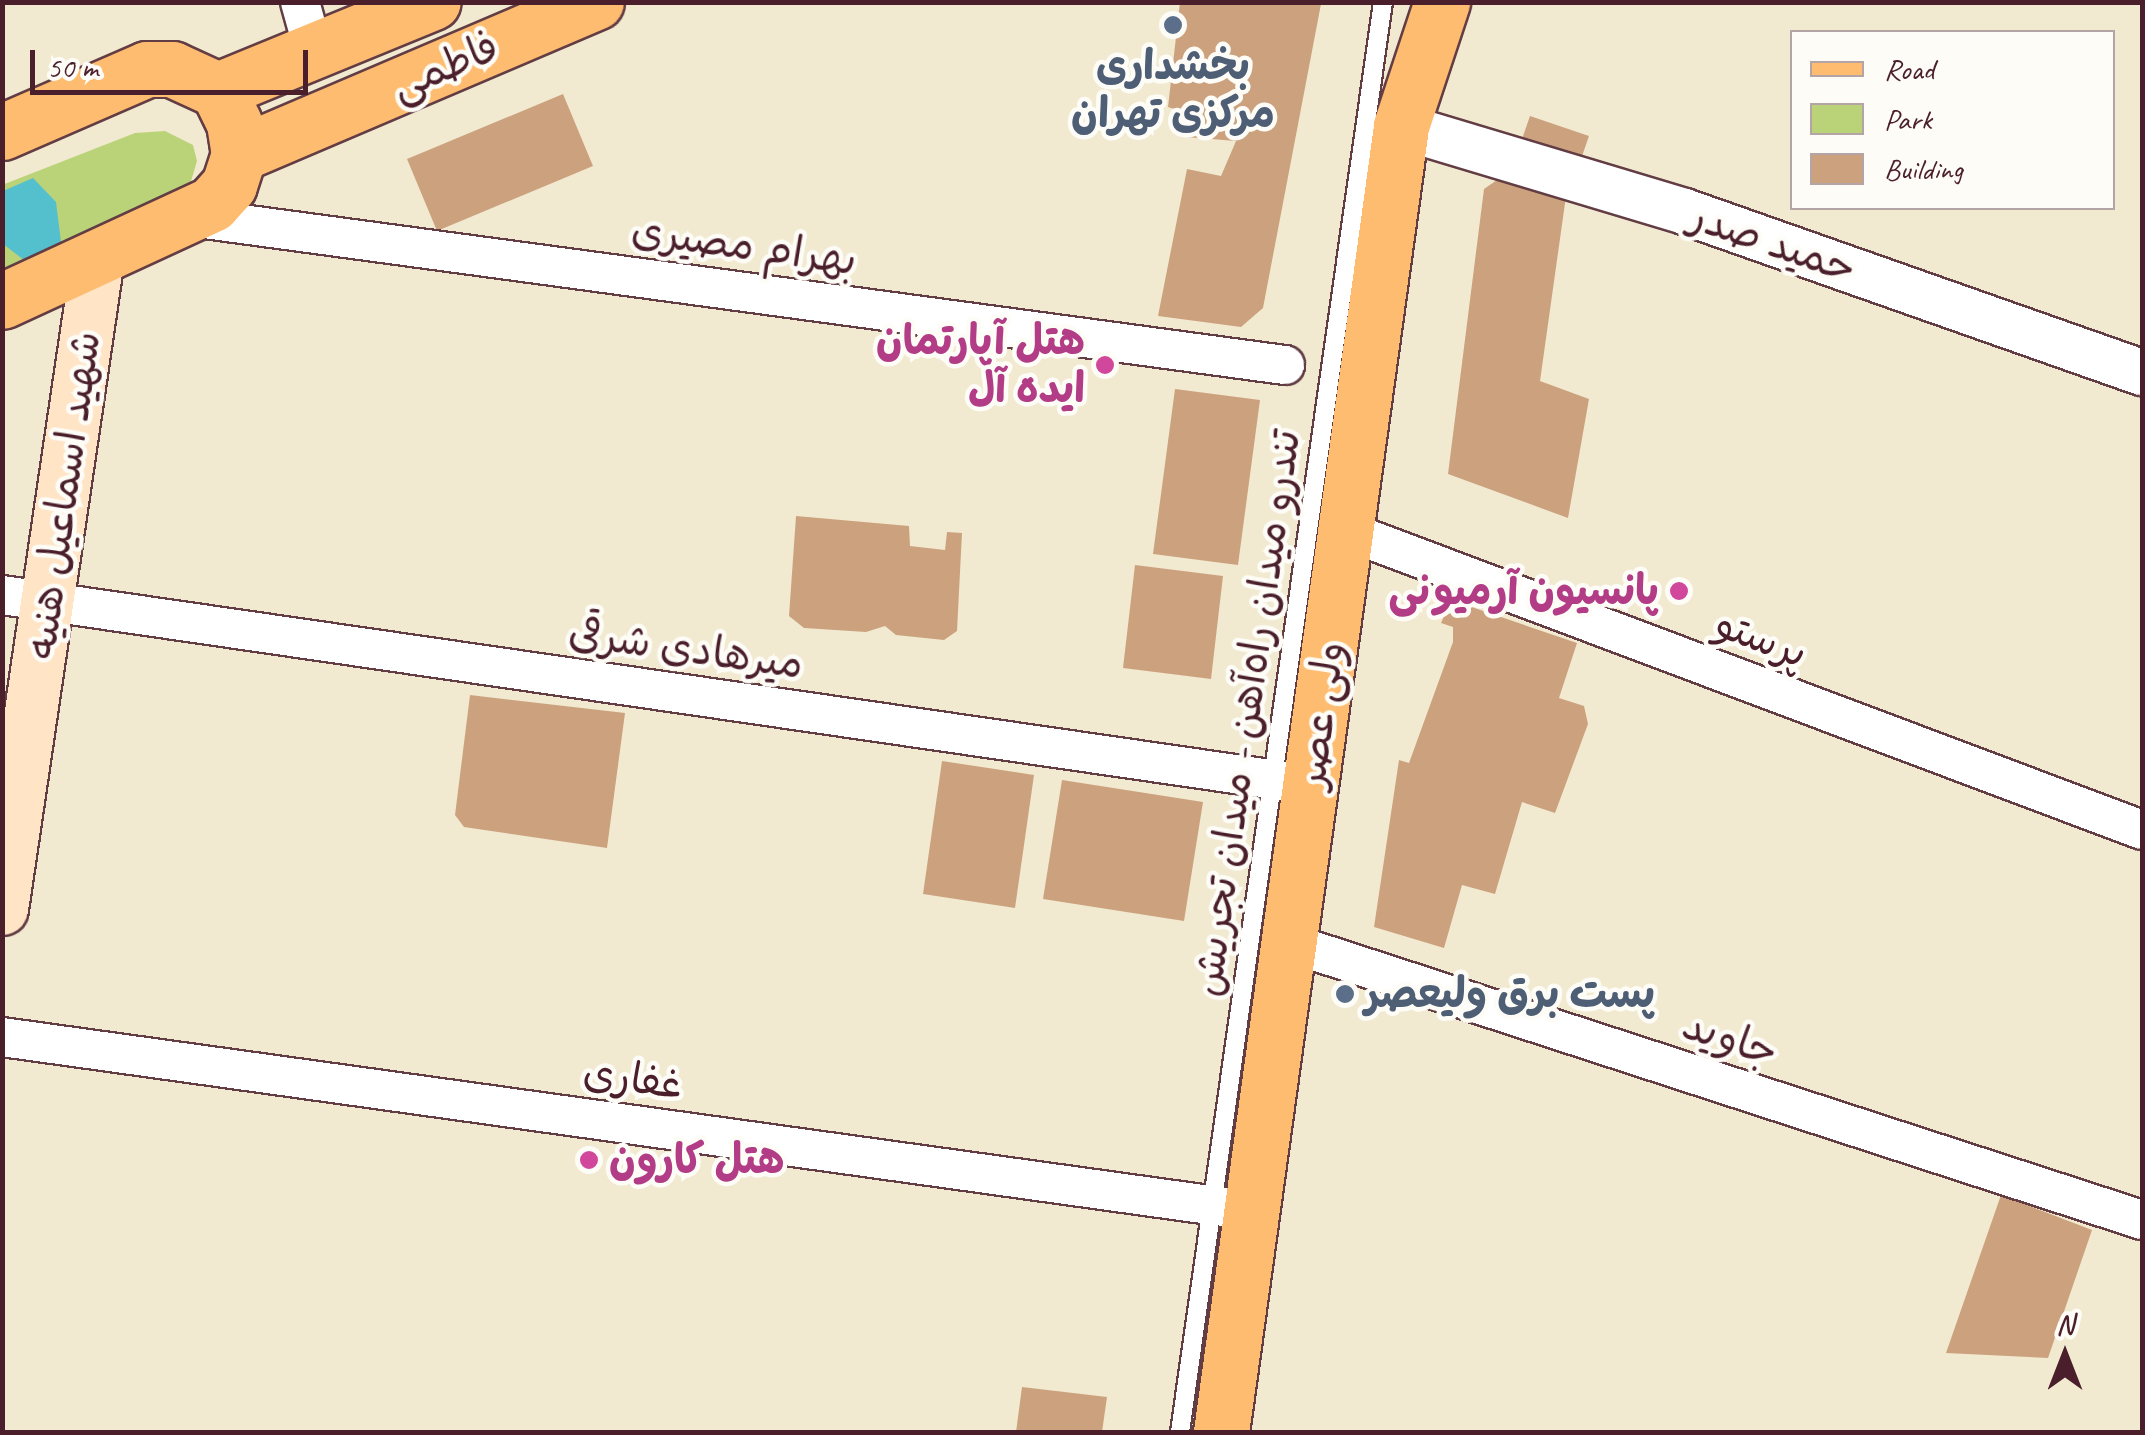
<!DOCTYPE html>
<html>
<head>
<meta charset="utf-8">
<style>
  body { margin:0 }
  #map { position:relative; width:2145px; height:1435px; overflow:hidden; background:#f1ead1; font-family:Caveat,"Playpen Sans Arabic",sans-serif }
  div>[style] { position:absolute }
  .green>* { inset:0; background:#bad379 }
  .water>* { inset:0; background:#54c0cd }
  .building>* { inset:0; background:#cca27e }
  .roads { filter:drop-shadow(2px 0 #633d44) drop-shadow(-2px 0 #633d44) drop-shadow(0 2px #633d44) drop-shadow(0 -2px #633d44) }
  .service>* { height:18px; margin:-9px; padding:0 9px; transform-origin:9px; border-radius:9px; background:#fff }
  .minor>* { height:38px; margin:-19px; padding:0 19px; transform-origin:19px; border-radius:19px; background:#fff }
  .tertiary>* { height:45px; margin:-22.5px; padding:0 22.5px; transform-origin:22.5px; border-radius:22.5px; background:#fff }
  .secondary>* { height:52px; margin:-26px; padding:0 26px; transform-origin:26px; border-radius:26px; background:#ffe4c6 }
  .primary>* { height:55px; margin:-27.5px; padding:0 27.5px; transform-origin:27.5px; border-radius:27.5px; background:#febc70 }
  .dots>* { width:28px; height:28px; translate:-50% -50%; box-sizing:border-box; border:5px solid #fdfcf7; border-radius:50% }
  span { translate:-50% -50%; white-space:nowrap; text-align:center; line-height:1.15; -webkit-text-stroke:9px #fdfcf7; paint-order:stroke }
  .service-label { font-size:42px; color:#4e5e75; font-weight:700 }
  .left { translate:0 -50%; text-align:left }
  .street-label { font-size:42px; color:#4a1f2b }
  .hotel-label { font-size:42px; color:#b23c85; font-weight:700 }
  .right { translate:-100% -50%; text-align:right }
  .frame { position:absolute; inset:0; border:5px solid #4a1f2b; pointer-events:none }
  .legend { position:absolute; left:1790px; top:30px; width:325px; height:180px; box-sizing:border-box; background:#fdfcf7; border:2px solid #b5a4a5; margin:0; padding:12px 18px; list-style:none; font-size:30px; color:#4a1f2b }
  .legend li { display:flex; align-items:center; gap:20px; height:50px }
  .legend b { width:50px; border:2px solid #b5a4a5 }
  .north { position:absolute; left:2015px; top:1305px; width:100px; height:100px; -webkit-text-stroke:8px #fdfcf7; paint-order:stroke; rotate:0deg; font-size:28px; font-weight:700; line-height:40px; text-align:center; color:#4a1f2b }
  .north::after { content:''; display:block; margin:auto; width:35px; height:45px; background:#4a1f2b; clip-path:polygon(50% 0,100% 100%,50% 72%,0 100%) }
  .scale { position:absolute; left:30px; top:50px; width:278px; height:45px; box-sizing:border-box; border:5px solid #4a1f2b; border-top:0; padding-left:12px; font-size:30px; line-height:35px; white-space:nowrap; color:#4a1f2b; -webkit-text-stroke:8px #fdfcf7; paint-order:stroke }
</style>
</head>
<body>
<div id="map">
  <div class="green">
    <div style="clip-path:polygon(135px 133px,165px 131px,193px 145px,197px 161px,189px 188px,3px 282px,2px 185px)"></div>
  </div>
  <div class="water">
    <div style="clip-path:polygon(33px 178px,56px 202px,61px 242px,24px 260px,3px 244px,3px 191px)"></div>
  </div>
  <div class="building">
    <div style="clip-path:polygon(1180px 2px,1321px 4px,1263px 308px,1241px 327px,1158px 316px,1187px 169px,1221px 176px,1236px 141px,1186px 137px,1190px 114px,1168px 107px)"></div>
    <div style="clip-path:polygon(563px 94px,593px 166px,437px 231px,407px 159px)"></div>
    <div style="clip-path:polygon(1530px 116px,1589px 136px,1580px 162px,1521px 142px)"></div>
    <div style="clip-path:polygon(1497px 180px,1567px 189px,1540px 381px,1589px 399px,1568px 518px,1448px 474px,1484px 189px)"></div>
    <div style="clip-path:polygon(1175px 389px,1260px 400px,1238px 565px,1153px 554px)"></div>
    <div style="clip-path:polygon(796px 516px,909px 526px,910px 546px,945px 550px,947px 532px,962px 533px,957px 631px,944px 640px,896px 635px,885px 626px,866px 632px,804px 628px,789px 616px)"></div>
    <div style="clip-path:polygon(1135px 565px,1223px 576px,1211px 679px,1123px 668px)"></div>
    <div style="clip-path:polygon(1451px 600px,1577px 643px,1559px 698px,1584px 706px,1588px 724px,1555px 813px,1522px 802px,1495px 894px,1462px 885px,1444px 948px,1374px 927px,1399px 760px,1409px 763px,1453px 642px,1453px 627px,1441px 623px)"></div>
    <div style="clip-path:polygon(470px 695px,625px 713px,607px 848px,464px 827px,455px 815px)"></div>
    <div style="clip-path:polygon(942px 761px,1034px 775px,1015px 908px,923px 894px)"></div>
    <div style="clip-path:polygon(1062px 780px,1203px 802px,1184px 921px,1043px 899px)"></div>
    <div style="clip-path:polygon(2001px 1195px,2092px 1230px,2048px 1358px,1946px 1353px)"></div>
    <div style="clip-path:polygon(1022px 1387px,1107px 1397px,1102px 1432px,1016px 1432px)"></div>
  </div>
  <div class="roads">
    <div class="service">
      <div style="left:1180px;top:1432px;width:1444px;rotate:-81.92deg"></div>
    </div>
    <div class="minor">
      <div style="left:300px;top:2px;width:52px;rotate:74.4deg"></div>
      <div style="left:190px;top:217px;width:1105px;rotate:7.7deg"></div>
      <div style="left:1347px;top:531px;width:849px;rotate:20.61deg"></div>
      <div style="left:2px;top:595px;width:1322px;rotate:8.26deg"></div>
      <div style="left:1290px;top:943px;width:896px;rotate:18.01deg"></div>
      <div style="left:2px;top:1037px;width:1262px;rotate:7.92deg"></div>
    </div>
    <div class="tertiary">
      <div style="left:1401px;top:126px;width:295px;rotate:16.7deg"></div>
      <div style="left:1684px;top:211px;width:485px;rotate:19.4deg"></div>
    </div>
    <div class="secondary">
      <div style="left:2px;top:909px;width:658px;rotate:-81.61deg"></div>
    </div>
    <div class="primary">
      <div style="left:218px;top:90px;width:232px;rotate:-22.3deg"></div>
      <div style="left:2px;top:132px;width:158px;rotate:-23.5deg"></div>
      <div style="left:147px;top:69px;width:25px"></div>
      <div style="left:172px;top:69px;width:51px;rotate:24.5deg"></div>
      <div style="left:218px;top:90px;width:37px;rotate:64deg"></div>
      <div style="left:234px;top:123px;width:31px;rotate:81deg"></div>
      <div style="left:239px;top:154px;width:33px;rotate:108deg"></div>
      <div style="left:229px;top:185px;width:25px;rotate:132deg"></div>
      <div style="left:212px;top:204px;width:231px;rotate:155.2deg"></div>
      <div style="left:239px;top:154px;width:388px;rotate:-23.1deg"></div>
      <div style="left:1221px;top:1432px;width:1318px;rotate:-82.15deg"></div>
      <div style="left:1401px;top:126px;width:131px;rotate:-71.7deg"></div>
    </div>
  </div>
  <div class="dots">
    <div style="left:1173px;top:25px;background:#5c6f8a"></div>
    <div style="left:1105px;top:365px;background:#d1479c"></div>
    <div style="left:1679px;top:591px;background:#d1479c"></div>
    <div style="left:1345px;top:994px;background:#5c6f8a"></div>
    <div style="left:589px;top:1160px;background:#d1479c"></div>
  </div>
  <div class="service-label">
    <span style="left:1173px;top:90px">بخشداری<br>مرکزی تهران</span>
    <span class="left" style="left:1365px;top:994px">پست برق ولیعصر</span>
  </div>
  <div class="street-label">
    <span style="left:445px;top:67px;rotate:-23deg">فاطمی</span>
    <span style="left:1773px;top:243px;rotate:19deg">حمید صدر</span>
    <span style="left:744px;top:246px;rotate:8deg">بهرام مصیری</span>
    <span style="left:64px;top:495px;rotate:-82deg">شهید اسماعیل هنیه</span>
    <span style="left:1761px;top:639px;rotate:21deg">پرستو</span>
    <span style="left:686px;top:649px;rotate:8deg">میرهادی شرقی</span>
    <span style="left:1247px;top:713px;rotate:-82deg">تندرو میدان راه‌آهن - میدان تجریش</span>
    <span style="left:1321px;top:715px;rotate:-82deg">ولی عصر</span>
    <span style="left:1730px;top:1039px;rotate:18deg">جاوید</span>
    <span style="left:633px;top:1079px;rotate:8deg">غفاری</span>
  </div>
  <div class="hotel-label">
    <span class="right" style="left:1085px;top:365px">هتل آپارتمان<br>ایده آل</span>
    <span class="right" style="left:1659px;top:591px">پانسیون آرمیونی</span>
    <span class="left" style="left:609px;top:1160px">هتل کارون</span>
  </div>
  <div class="frame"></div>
  <ul class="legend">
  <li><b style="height:12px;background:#febc70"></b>Road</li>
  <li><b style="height:28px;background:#bad379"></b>Park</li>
  <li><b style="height:28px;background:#cca27e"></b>Building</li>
  </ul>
  <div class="north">N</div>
  <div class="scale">50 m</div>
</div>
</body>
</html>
